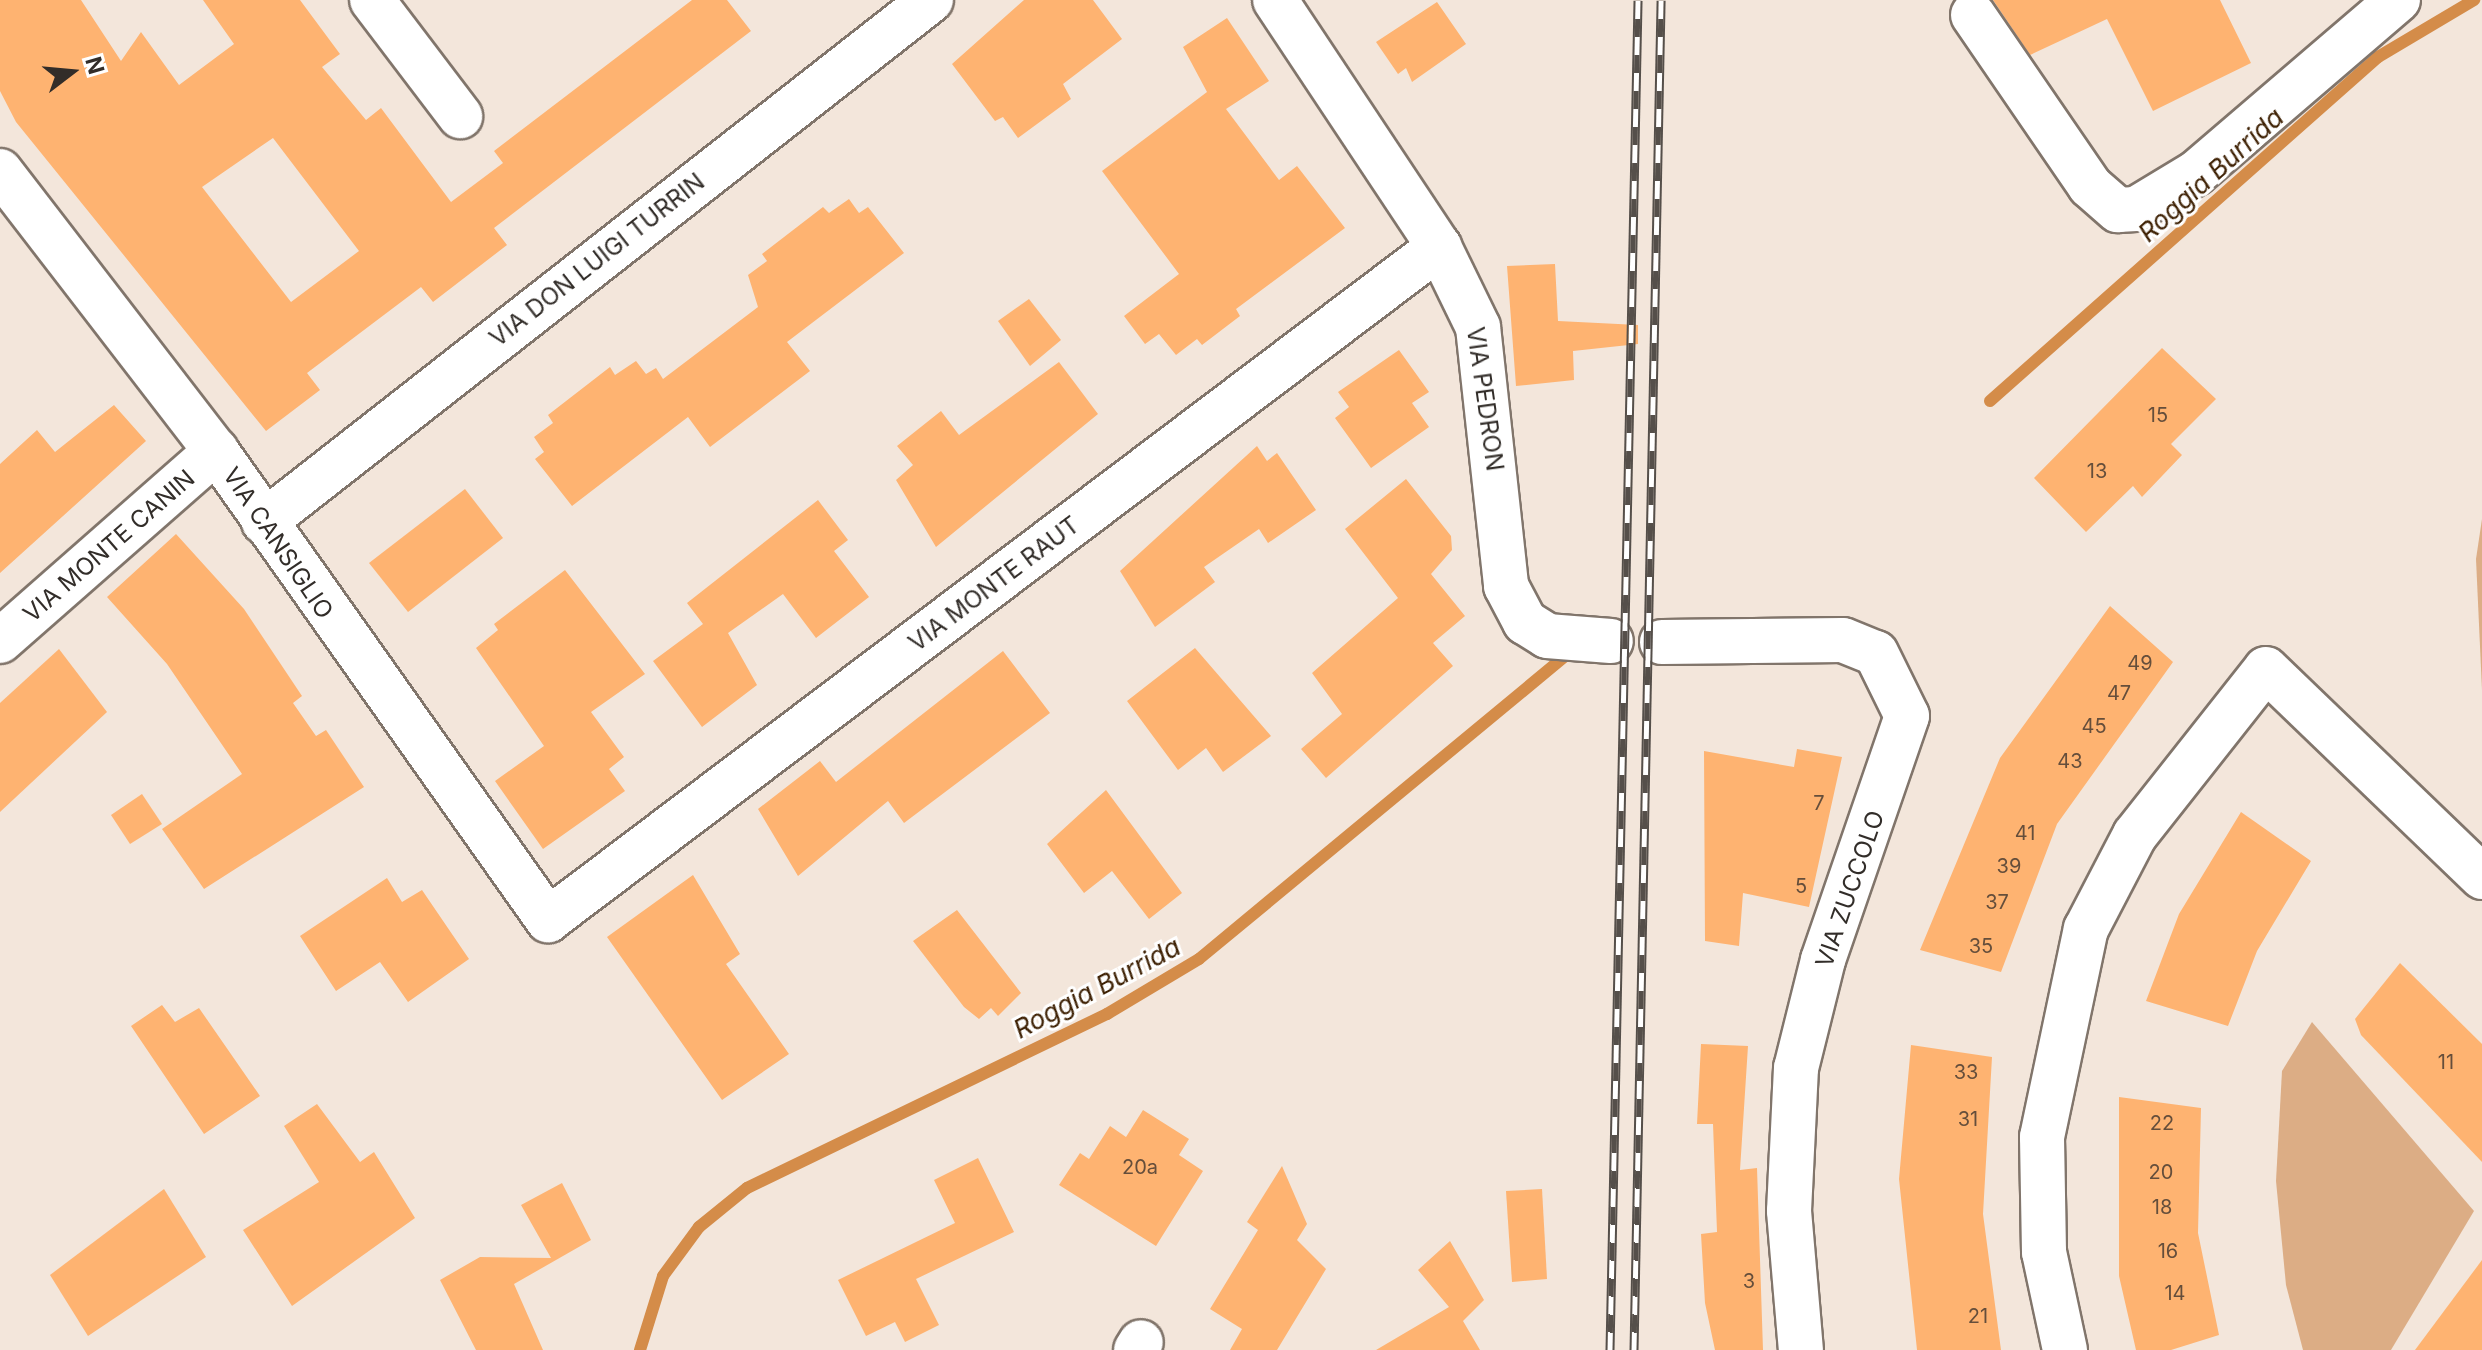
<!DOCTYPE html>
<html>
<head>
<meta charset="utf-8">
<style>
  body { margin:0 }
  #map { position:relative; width:2482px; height:1350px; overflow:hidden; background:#f3e6db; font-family:Inter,sans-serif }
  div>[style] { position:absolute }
  .green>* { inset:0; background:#dcad85 }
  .stream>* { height:12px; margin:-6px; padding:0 6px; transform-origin:6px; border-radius:6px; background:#d48c49 }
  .building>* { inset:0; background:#feb371 }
  .roads { filter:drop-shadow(2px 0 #81756b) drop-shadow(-2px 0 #81756b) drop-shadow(0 2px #81756b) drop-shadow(0 -2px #81756b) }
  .minor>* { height:44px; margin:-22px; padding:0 22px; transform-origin:22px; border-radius:22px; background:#fff }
  .rail>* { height:9px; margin-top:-4.5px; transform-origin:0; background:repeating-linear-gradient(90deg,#fff 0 18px,#554f4a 0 36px); box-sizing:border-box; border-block:2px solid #554f4a }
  span { translate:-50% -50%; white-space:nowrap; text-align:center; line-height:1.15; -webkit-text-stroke:6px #fff; paint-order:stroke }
  .number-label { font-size:20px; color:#654e3b }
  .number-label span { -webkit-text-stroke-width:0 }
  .street-label { font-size:24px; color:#322d29 }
  .water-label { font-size:26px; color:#3f2205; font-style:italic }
  .north { position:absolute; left:32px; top:32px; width:80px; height:80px; -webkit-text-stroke:6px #fff; paint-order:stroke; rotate:74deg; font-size:22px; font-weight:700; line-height:32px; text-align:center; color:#322d29 }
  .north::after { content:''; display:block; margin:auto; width:28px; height:36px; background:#322d29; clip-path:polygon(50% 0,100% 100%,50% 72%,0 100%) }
</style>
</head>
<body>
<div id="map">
  <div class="green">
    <div style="clip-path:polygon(2482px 519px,2482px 690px,2476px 559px)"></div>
    <div style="clip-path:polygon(2312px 1022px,2474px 1211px,2391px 1350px,2303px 1350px,2286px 1285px,2276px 1181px,2282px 1071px)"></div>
  </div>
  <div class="stream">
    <div style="left:1990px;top:401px;width:519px;rotate:-41.56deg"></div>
    <div style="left:2378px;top:57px;width:112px;rotate:-30.7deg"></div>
    <div style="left:640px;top:1350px;width:77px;rotate:-72.7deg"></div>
    <div style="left:663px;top:1276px;width:61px;rotate:-53.7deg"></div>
    <div style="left:699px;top:1227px;width:62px;rotate:-39.1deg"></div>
    <div style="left:747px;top:1188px;width:400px;rotate:-25.8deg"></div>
    <div style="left:1107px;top:1014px;width:107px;rotate:-30.9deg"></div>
    <div style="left:1199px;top:959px;width:484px;rotate:-39.6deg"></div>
  </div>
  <div class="building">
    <div style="clip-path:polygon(evenodd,0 0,81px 0,121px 61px,141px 32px,179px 85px,234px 44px,203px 0,300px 0,340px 54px,322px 67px,366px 120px,381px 108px,451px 202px,503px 163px,494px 151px,692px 0,727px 0,751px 31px,494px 228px,507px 245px,433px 302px,421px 287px,307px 373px,320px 390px,266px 431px,16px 122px,0 91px,0 0,273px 138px,359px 251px,291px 302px,202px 187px,273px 138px)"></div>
    <div style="clip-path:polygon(1024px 0,1093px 0,1122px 39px,1063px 84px,1071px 99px,1018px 138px,1003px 117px,995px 121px,952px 64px)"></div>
    <div style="clip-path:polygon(1993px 0,2220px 0,2251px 63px,2153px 111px,2107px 19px,2030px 55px)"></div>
    <div style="clip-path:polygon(1437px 2px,1466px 44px,1412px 82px,1406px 68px,1398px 74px,1376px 42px)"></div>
    <div style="clip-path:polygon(1227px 18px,1269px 81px,1226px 109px,1279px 180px,1297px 166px,1345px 228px,1236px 309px,1240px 316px,1202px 345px,1197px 339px,1176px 355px,1159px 334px,1145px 344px,1124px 316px,1179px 274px,1102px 171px,1207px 92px,1183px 47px)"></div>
    <div style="clip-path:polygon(849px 199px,859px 213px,868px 207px,904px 253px,787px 342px,810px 371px,710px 447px,688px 417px,572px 506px,535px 459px,544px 452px,534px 437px,553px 423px,548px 415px,610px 367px,615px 375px,636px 361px,646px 374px,656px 368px,663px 379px,758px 307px,748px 275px,767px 261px,762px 254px,823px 207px,829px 213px)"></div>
    <div style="clip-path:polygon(1555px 264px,1558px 321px,1638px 325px,1638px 344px,1573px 351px,1574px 380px,1516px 386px,1507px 266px)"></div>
    <div style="clip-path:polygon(1029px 299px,1061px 340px,1030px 366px,998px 321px)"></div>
    <div style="clip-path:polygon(2162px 348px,2216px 399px,2171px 444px,2182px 455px,2142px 497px,2133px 486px,2086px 532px,2034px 478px)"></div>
    <div style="clip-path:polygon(1399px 350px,1429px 392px,1412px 403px,1429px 427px,1371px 468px,1335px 418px,1349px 407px,1338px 392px)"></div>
    <div style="clip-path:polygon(1059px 362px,1098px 414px,936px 547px,896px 480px,913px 465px,897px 446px,941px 411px,959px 435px)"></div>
    <div style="clip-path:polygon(114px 405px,146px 441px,0 573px,0 464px,37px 430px,55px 452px)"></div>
    <div style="clip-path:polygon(1257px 446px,1267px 461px,1277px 453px,1316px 510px,1268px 543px,1259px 529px,1204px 567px,1215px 582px,1155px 627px,1120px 571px)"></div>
    <div style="clip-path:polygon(1406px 479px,1451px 536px,1452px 550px,1431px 574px,1465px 616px,1433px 643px,1453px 666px,1326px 778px,1301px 749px,1342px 714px,1312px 673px,1398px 598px,1345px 529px)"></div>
    <div style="clip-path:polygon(465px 489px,503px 538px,408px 612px,369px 563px)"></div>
    <div style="clip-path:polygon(818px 500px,848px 540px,834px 551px,869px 597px,816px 638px,783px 594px,728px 633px,757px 685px,702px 727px,653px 661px,703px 624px,687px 603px)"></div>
    <div style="clip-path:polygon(176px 534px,244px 609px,302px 696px,293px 703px,316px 736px,326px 730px,364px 787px,204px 889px,162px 829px,242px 774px,167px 664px,107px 597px)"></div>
    <div style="clip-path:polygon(565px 570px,645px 674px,591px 712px,624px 757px,609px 769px,625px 791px,543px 849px,495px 781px,544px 746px,476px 648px,498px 630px,494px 624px)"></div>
    <div style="clip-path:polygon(2110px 606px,2173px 662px,2057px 824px,2001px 972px,1920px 950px,2000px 758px)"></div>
    <div style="clip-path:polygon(1195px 648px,1271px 736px,1223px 772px,1206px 748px,1178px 770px,1127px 701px)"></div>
    <div style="clip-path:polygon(59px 649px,107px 712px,0 812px,0 703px)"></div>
    <div style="clip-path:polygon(1003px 651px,1050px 713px,904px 823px,888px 801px,798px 876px,758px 809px,820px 761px,836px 782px)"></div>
    <div style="clip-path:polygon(1797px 749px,1842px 757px,1809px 907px,1743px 893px,1739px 946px,1705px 941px,1704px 751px,1794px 767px)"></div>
    <div style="clip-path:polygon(1106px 790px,1182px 893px,1149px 919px,1112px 871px,1084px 893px,1047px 844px)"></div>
    <div style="clip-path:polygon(142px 794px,162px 824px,130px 844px,111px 815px)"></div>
    <div style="clip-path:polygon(2241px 812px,2311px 861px,2257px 951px,2228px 1026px,2146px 1001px,2179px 914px)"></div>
    <div style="clip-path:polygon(693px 875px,740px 954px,726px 964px,789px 1054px,722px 1100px,607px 937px)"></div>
    <div style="clip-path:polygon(387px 878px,402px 902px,422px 890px,469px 959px,408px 1002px,380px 962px,336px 991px,300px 936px)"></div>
    <div style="clip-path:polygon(957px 910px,1021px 993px,998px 1016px,991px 1008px,979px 1019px,964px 1007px,913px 941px)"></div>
    <div style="clip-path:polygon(2400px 963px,2482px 1044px,2482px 1162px,2361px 1035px,2355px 1019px)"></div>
    <div style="clip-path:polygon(162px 1005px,175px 1022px,199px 1008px,260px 1096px,204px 1134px,131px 1026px)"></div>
    <div style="clip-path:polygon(1701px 1044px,1748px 1046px,1740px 1170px,1757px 1168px,1763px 1350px,1715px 1350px,1705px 1303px,1701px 1234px,1717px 1232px,1713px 1124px,1697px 1124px)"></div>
    <div style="clip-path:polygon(1911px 1045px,1992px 1057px,1983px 1214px,2001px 1350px,1917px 1350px,1899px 1179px)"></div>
    <div style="clip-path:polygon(2119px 1097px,2201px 1108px,2198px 1233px,2219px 1335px,2171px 1350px,2136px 1350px,2119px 1276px)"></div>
    <div style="clip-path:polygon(317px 1104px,360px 1162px,374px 1152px,415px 1218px,292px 1306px,243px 1230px,319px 1182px,284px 1126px)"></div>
    <div style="clip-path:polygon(1143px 1110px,1189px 1139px,1179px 1155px,1203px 1171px,1156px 1246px,1059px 1185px,1080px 1153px,1089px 1159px,1110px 1126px,1126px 1137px)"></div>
    <div style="clip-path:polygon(978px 1158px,1014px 1232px,916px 1279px,939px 1325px,905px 1342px,895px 1322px,866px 1336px,838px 1280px,955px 1223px,934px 1180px)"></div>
    <div style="clip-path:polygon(1282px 1166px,1307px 1224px,1297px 1240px,1326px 1269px,1277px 1350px,1230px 1350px,1242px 1329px,1210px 1309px,1258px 1230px,1247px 1222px)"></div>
    <div style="clip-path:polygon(562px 1183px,591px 1240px,514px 1284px,543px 1350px,476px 1350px,440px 1280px,480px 1257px,551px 1258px,521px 1205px)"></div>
    <div style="clip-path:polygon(164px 1189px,206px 1257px,88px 1336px,50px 1275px)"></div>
    <div style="clip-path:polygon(1542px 1189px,1547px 1279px,1512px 1282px,1506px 1191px)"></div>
    <div style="clip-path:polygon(1450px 1241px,1484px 1300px,1463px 1321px,1480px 1350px,1376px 1350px,1449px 1307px,1418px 1270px)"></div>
    <div style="clip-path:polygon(2482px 1260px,2482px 1350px,2415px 1350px)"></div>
  </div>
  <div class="roads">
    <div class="minor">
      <div style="left:372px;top:0;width:146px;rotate:52.8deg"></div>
      <div style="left:1275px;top:0;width:296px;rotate:56.4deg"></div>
      <div style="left:1439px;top:247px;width:89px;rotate:64deg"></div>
      <div style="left:1478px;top:327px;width:261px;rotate:83.8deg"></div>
      <div style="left:1506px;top:586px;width:41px;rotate:62.2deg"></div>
      <div style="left:1525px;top:622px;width:26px;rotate:32deg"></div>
      <div style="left:1547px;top:636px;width:64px;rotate:4.5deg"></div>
      <div style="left:1973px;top:15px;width:207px;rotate:55.6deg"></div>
      <div style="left:2090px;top:186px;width:37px;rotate:41deg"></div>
      <div style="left:2118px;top:210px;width:18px;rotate:-3deg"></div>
      <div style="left:2136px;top:209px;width:70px;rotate:-31deg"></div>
      <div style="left:2196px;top:173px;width:266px;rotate:-40.6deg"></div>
      <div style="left:0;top:171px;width:354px;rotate:52.4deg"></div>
      <div style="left:216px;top:451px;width:575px;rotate:54.71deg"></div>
      <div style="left:548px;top:920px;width:1117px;rotate:-37.06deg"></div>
      <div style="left:264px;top:522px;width:847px;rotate:-38.05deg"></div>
      <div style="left:0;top:641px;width:288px;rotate:-41.3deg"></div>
      <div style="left:1662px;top:642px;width:181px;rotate:-0.6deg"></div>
      <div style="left:1843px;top:640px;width:35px;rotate:22deg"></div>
      <div style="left:1876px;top:653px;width:70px;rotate:63.8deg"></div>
      <div style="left:1907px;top:716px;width:258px;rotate:109deg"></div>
      <div style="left:1823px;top:960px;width:111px;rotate:104deg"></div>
      <div style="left:1796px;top:1068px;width:143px;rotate:92.8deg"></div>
      <div style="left:1789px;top:1211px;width:140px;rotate:85.1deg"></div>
      <div style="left:1136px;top:1350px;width:9px;rotate:-58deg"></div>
      <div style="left:2065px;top:1350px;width:100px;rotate:-102.1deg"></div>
      <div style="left:2044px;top:1252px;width:115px;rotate:-91deg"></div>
      <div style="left:2042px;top:1137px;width:213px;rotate:-78.1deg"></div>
      <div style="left:2086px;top:929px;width:106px;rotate:-62.5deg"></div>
      <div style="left:2135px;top:835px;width:211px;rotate:-51.7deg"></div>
      <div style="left:2266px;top:669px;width:300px;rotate:43.9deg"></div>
    </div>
  </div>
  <div class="rail">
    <div style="left:1610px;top:1350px;width:1350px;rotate:-88.81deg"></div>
    <div style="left:1634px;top:1350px;width:1350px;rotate:-88.85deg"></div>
  </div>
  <div class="number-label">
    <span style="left:2158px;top:415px">15</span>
    <span style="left:2097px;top:471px">13</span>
    <span style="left:2140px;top:663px">49</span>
    <span style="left:2119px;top:693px">47</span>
    <span style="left:2094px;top:726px">45</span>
    <span style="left:2070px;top:761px">43</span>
    <span style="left:1819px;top:803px">7</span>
    <span style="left:2025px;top:833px">41</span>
    <span style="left:2009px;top:866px">39</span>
    <span style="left:1801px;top:886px">5</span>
    <span style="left:1997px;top:902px">37</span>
    <span style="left:1981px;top:946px">35</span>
    <span style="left:2446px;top:1062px">11</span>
    <span style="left:1966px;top:1072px">33</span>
    <span style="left:1968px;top:1119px">31</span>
    <span style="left:2162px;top:1123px">22</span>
    <span style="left:1140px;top:1167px">20a</span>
    <span style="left:2161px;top:1172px">20</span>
    <span style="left:2162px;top:1207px">18</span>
    <span style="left:2168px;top:1251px">16</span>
    <span style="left:1749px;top:1281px">3</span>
    <span style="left:2175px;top:1293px">14</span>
    <span style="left:1978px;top:1316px">21</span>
  </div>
  <div class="street-label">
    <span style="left:597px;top:260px;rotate:-38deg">VIA DON LUIGI TURRIN</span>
    <span style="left:1485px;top:399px;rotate:82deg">VIA PEDRON</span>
    <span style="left:278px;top:543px;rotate:56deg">VIA CANSIGLIO</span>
    <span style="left:109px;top:546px;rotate:-41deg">VIA MONTE CANIN</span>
    <span style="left:994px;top:584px;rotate:-37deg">VIA MONTE RAUT</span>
    <span style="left:1850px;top:889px;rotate:-71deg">VIA ZUCCOLO</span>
  </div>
  <div class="water-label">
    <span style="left:2211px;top:175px;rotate:-42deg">Roggia Burrida</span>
    <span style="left:1097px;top:988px;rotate:-28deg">Roggia Burrida</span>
  </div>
  <div class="north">N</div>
</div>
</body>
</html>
